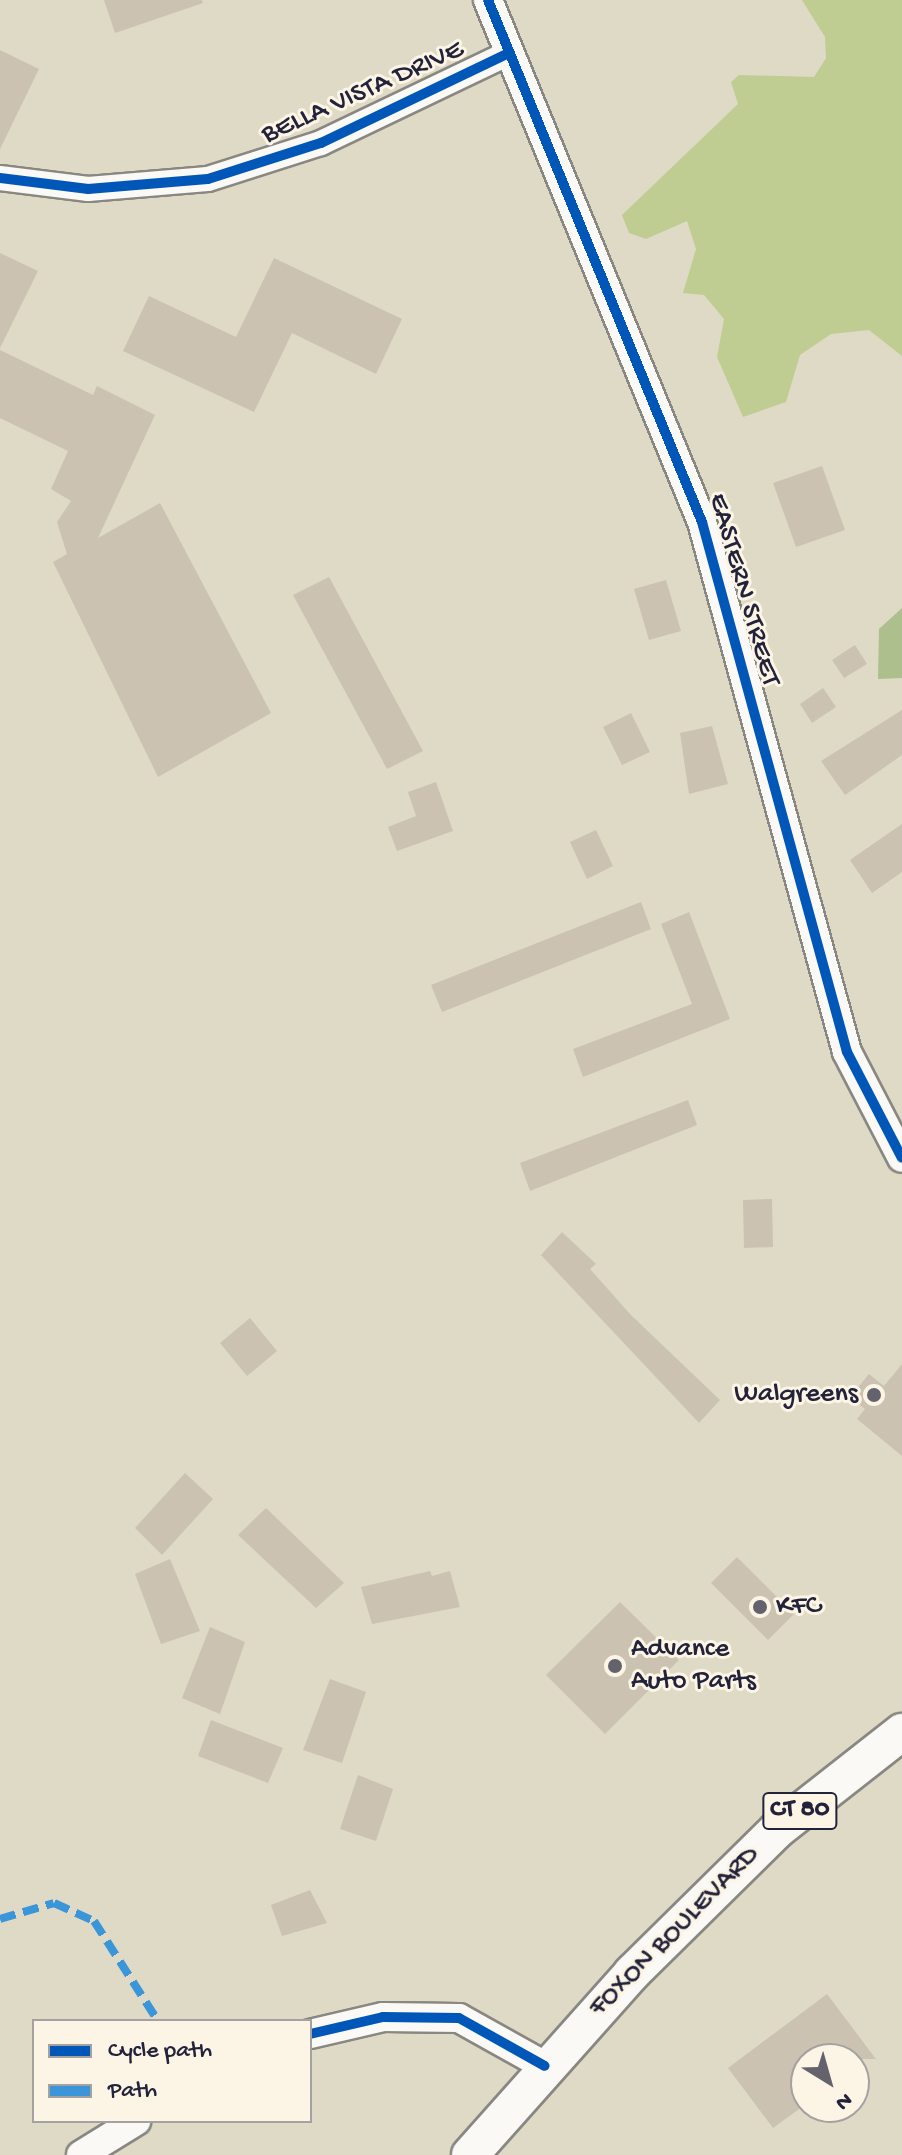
<!DOCTYPE html>
<html>
<head>
<meta charset="utf-8">
<style>
  body { margin:0 }
  #map { position:relative; width:902px; height:2155px; overflow:hidden; background:#dedac6; font-family:"Gochi Hand",sans-serif }
  div>[style] { position:absolute }
  .green>* { inset:0; background:#bfcd93 }
  .forest>* { inset:0; background:#acbf8d }
  .building>* { inset:0; background:#ccc2b1 }
  .roads { filter:drop-shadow(2px 0 #898781) drop-shadow(-2px 0 #898781) drop-shadow(0 2px #898781) drop-shadow(0 -2px #898781) }
  .minor>* { height:24px; margin:-12px; padding:0 12px; transform-origin:12px; border-radius:12px; background:#faf9f6 }
  .tertiary>* { height:28px; margin:-14px; padding:0 14px; transform-origin:14px; border-radius:14px; background:#faf9f6 }
  .primary>* { height:36px; margin:-18px; padding:0 18px; transform-origin:18px; border-radius:18px; background:#faf9f6 }
  .quiet>* { height:8px; margin-top:-4px; transform-origin:0; background:repeating-linear-gradient(90deg,#3b95d9 0 16px,transparent 0 24px) }
  .cycleway>* { height:10px; margin:-5px; padding:0 5px; transform-origin:5px; border-radius:5px; background:#0057b8 }
  .dots>* { width:22px; height:22px; translate:-50% -50%; box-sizing:border-box; border:4px solid #fcf5e5; border-radius:50% }
  span { translate:-50% -50%; white-space:nowrap; text-align:center; line-height:1.15; -webkit-text-stroke:6px #fcf5e5; paint-order:stroke }
  .shield-label span { padding:2px 6px; background:#fcf5e5; border:2px solid; border-radius:6px; -webkit-text-stroke-width:0 }
  .shield-label { font-size:26px; color:#22223b; font-weight:700 }
  .street-label { font-size:28px; color:#22223b }
  .poi-label { font-size:28px; color:#22223b }
  .right { translate:-100% -50%; text-align:right }
  .left { translate:0 -50%; text-align:left }
  .legend { position:absolute; left:32px; top:2019px; width:280px; height:104px; box-sizing:border-box; background:#fcf5e5; border:2px solid #a5a1a1; margin:0; padding:10px 14px; list-style:none; font-size:24px; color:#22223b }
  .legend li { display:flex; align-items:center; gap:16px; height:40px }
  .legend b { width:40px; border:2px solid #a5a1a1 }
  .north { position:absolute; left:790px; top:2043px; width:80px; height:80px; box-sizing:border-box; background:#fcf5e5; border:2px solid #a5a1a1; border-radius:50%; rotate:143deg; font-size:22px; font-weight:700; line-height:32px; text-align:center; color:#22223b }
  .north::after { content:''; display:block; margin:auto; width:28px; height:36px; background:#64626c; clip-path:polygon(50% 0,100% 100%,50% 72%,0 100%) }
</style>
</head>
<body>
<div id="map">
  <div class="green">
    <div style="clip-path:polygon(802px 0,902px 0,902px 356px,869px 330px,831px 334px,800px 355px,786px 402px,743px 417px,717px 357px,724px 319px,704px 295px,683px 293px,696px 249px,687px 221px,646px 239px,629px 233px,622px 215px,738px 104px,731px 82px,739px 75px,814px 77px,826px 58px,825px 37px)"></div>
  </div>
  <div class="forest">
    <div style="clip-path:polygon(902px 608px,902px 678px,878px 679px,879px 629px)"></div>
  </div>
  <div class="building">
    <div style="clip-path:polygon(104px 0,202px 0,203px 3px,115px 33px)"></div>
    <div style="clip-path:polygon(0 50px,39px 69px,0 149px)"></div>
    <div style="clip-path:polygon(0 253px,38px 271px,0 348px)"></div>
    <div style="clip-path:polygon(274px 258px,402px 319px,376px 374px,292px 333px,254px 412px,123px 351px,149px 296px,236px 337px)"></div>
    <div style="clip-path:polygon(0 350px,93px 395px,97px 386px,155px 415px,98px 538px,160px 503px,271px 713px,158px 777px,53px 562px,67px 554px,57px 522px,71px 501px,51px 489px,68px 451px,0 418px)"></div>
    <div style="clip-path:polygon(822px 466px,845px 530px,796px 547px,773px 483px)"></div>
    <div style="clip-path:polygon(329px 577px,423px 751px,387px 769px,293px 595px)"></div>
    <div style="clip-path:polygon(666px 580px,681px 631px,649px 640px,634px 589px)"></div>
    <div style="clip-path:polygon(855px 645px,867px 664px,844px 678px,832px 660px)"></div>
    <div style="clip-path:polygon(823px 688px,836px 707px,812px 723px,800px 704px)"></div>
    <div style="clip-path:polygon(902px 710px,902px 755px,845px 795px,821px 761px)"></div>
    <div style="clip-path:polygon(631px 713px,650px 752px,622px 765px,603px 727px)"></div>
    <div style="clip-path:polygon(712px 726px,728px 784px,689px 794px,680px 733px)"></div>
    <div style="clip-path:polygon(436px 782px,453px 831px,397px 851px,388px 827px,416px 816px,408px 792px)"></div>
    <div style="clip-path:polygon(902px 824px,902px 872px,872px 893px,850px 860px)"></div>
    <div style="clip-path:polygon(596px 830px,613px 866px,587px 879px,570px 842px)"></div>
    <div style="clip-path:polygon(641px 902px,651px 929px,442px 1012px,431px 985px)"></div>
    <div style="clip-path:polygon(689px 912px,730px 1019px,583px 1077px,573px 1049px,692px 1004px,661px 924px)"></div>
    <div style="clip-path:polygon(688px 1100px,697px 1125px,530px 1191px,520px 1163px)"></div>
    <div style="clip-path:polygon(772px 1199px,773px 1247px,744px 1248px,743px 1200px)"></div>
    <div style="clip-path:polygon(562px 1232px,596px 1264px,590px 1269px,631px 1315px,720px 1400px,699px 1423px,541px 1255px)"></div>
    <div style="clip-path:polygon(250px 1318px,277px 1351px,247px 1376px,220px 1343px)"></div>
    <div style="clip-path:polygon(902px 1364px,902px 1456px,857px 1419px,865px 1409px,850px 1397px,869px 1374px,884px 1386px)"></div>
    <div style="clip-path:polygon(185px 1473px,213px 1499px,162px 1555px,135px 1528px)"></div>
    <div style="clip-path:polygon(266px 1508px,344px 1583px,316px 1608px,238px 1535px)"></div>
    <div style="clip-path:polygon(737px 1557px,794px 1614px,768px 1640px,711px 1583px)"></div>
    <div style="clip-path:polygon(170px 1559px,200px 1631px,161px 1644px,135px 1574px)"></div>
    <div style="clip-path:polygon(430px 1571px,432px 1576px,450px 1571px,460px 1607px,372px 1624px,361px 1587px)"></div>
    <div style="clip-path:polygon(620px 1602px,679px 1660px,605px 1734px,546px 1675px)"></div>
    <div style="clip-path:polygon(210px 1627px,245px 1642px,220px 1714px,182px 1698px)"></div>
    <div style="clip-path:polygon(330px 1679px,366px 1692px,342px 1763px,303px 1750px)"></div>
    <div style="clip-path:polygon(211px 1720px,283px 1748px,268px 1783px,198px 1756px)"></div>
    <div style="clip-path:polygon(358px 1775px,393px 1789px,376px 1841px,340px 1829px)"></div>
    <div style="clip-path:polygon(310px 1890px,327px 1923px,282px 1936px,271px 1905px)"></div>
    <div style="clip-path:polygon(827px 1994px,876px 2059px,806px 2059px,806px 2104px,773px 2128px,728px 2068px)"></div>
  </div>
  <div class="roads">
    <div class="minor">
      <div style="left:0;top:178px;width:89px;rotate:7.1deg"></div>
      <div style="left:88px;top:189px;width:120px;rotate:-4.8deg"></div>
      <div style="left:208px;top:179px;width:119px;rotate:-17.7deg"></div>
      <div style="left:321px;top:143px;width:206px;rotate:-25.6deg"></div>
    </div>
    <div class="tertiary">
      <div style="left:488px;top:0;width:564px;rotate:67.71deg"></div>
      <div style="left:702px;top:522px;width:549px;rotate:74.7deg"></div>
      <div style="left:847px;top:1052px;width:119px;rotate:62.6deg"></div>
      <div style="left:310px;top:2034px;width:75px;rotate:-13.1deg"></div>
      <div style="left:383px;top:2017px;width:76px;rotate:0.8deg"></div>
      <div style="left:459px;top:2018px;width:98px;rotate:29.2deg"></div>
      <div style="left:81px;top:2155px;width:65px;rotate:-31.7deg"></div>
    </div>
    <div class="primary">
      <div style="left:470px;top:2155px;width:244px;rotate:-48.3deg"></div>
      <div style="left:632px;top:1973px;width:204px;rotate:-44.6deg"></div>
      <div style="left:777px;top:1830px;width:159px;rotate:-38.1deg"></div>
    </div>
  </div>
  <div class="quiet">
    <div style="left:0;top:1919px;width:56px;rotate:-16.5deg"></div>
    <div style="left:54px;top:1903px;width:44px;rotate:24.2deg"></div>
    <div style="left:94px;top:1921px;width:119px;rotate:57.4deg"></div>
  </div>
  <div class="cycleway">
    <div style="left:488px;top:0;width:564px;rotate:67.71deg"></div>
    <div style="left:702px;top:522px;width:549px;rotate:74.7deg"></div>
    <div style="left:847px;top:1052px;width:119px;rotate:62.6deg"></div>
    <div style="left:0;top:178px;width:89px;rotate:7.1deg"></div>
    <div style="left:88px;top:189px;width:120px;rotate:-4.8deg"></div>
    <div style="left:208px;top:179px;width:119px;rotate:-17.7deg"></div>
    <div style="left:321px;top:143px;width:206px;rotate:-25.6deg"></div>
    <div style="left:310px;top:2034px;width:75px;rotate:-13.1deg"></div>
    <div style="left:383px;top:2017px;width:76px;rotate:0.8deg"></div>
    <div style="left:459px;top:2018px;width:98px;rotate:29.2deg"></div>
  </div>
  <div class="dots">
    <div style="left:874px;top:1395px;background:#64626c"></div>
    <div style="left:760px;top:1607px;background:#64626c"></div>
    <div style="left:615px;top:1666px;background:#64626c"></div>
  </div>
  <div class="shield-label">
    <span style="left:800px;top:1811px">CT 80</span>
  </div>
  <div class="street-label">
    <span style="left:363px;top:93px;rotate:-24deg">BELLA VISTA DRIVE</span>
    <span style="left:743px;top:590px;rotate:74deg">EASTERN STREET</span>
    <span style="left:675px;top:1932px;rotate:-45deg">FOXON BOULEVARD</span>
  </div>
  <div class="poi-label">
    <span class="right" style="left:858px;top:1395px">Walgreens</span>
    <span class="left" style="left:776px;top:1607px">KFC</span>
    <span class="left" style="left:631px;top:1666px">Advance<br>Auto Parts</span>
  </div>
  <ul class="legend">
  <li><b style="height:10px;background:#0057b8"></b>Cycle path</li>
  <li><b style="height:10px;background:#3b95d9"></b>Path</li>
  </ul>
  <div class="north">N</div>
</div>
</body>
</html>
